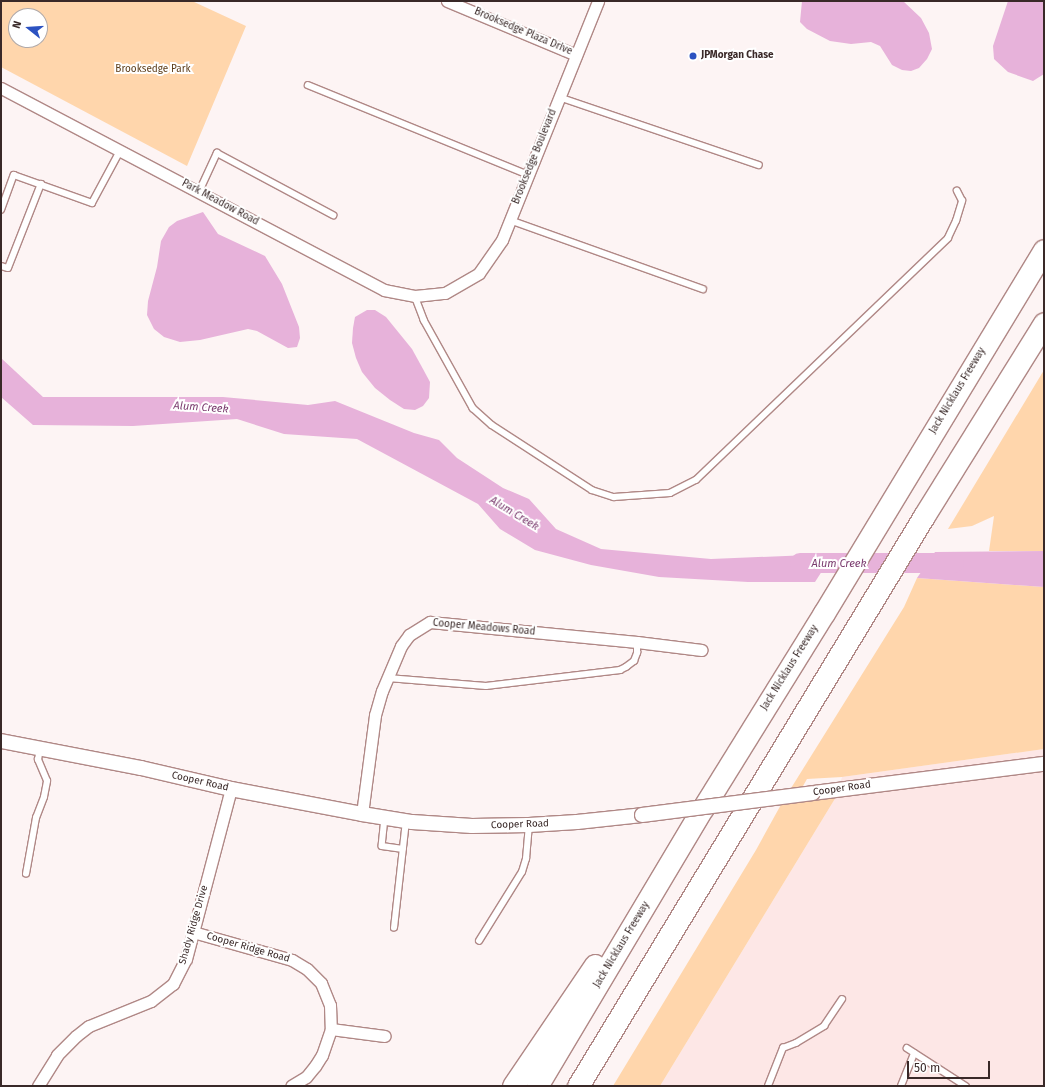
<!DOCTYPE html>
<html>
<head>
<meta charset="utf-8">
<style>
  body { margin:0 }
  #map { position:relative; width:1045px; height:1087px; overflow:hidden; background:#fdf4f4; font-family:"Fira Sans",sans-serif }
  div>[style] { position:absolute }
  .built>* { inset:0; background:#fde7e6 }
  .green>* { inset:0; background:#ffd6ac }
  .water>* { inset:0; background:#e7b2da }
  .river>* { height:20px; margin:-10px; padding:0 10px; transform-origin:10px; border-radius:10px; background:#e7b2da }
  .roads { filter:drop-shadow(1px 0 #b08886) drop-shadow(-1px 0 #b08886) drop-shadow(0 1px #b08886) drop-shadow(0 -1px #b08886) }
  .service>* { height:5.5px; margin:-2.75px; padding:0 2.75px; transform-origin:2.75px; border-radius:2.75px; background:#fff }
  .minor>* { height:11px; margin:-5.5px; padding:0 5.5px; transform-origin:5.5px; border-radius:5.5px; background:#fff }
  .tertiary>* { height:14px; margin:-7px; padding:0 7px; transform-origin:7px; border-radius:7px; background:#fff }
  .motorway>* { height:21px; margin:-10.5px; padding:0 10.5px; transform-origin:10.5px; border-radius:10.5px; background:#fff }
  .bridges { filter:drop-shadow(1px 0 #b08886) drop-shadow(-1px 0 #b08886) drop-shadow(0 1px #b08886) drop-shadow(0 -1px #b08886) }
  .tertiary-bridge>* { height:14px; margin:-7px; padding:0 7px; transform-origin:7px; border-radius:7px; background:#fff }
  .dots>* { width:11px; height:11px; translate:-50% -50%; box-sizing:border-box; border:2px solid #fff; border-radius:50% }
  span { translate:-50% -50%; white-space:nowrap; text-align:center; line-height:1.15; -webkit-text-stroke:4px #fff; paint-order:stroke }
  .street-label { font-size:10px; color:#392928 }
  .poi-label { font-size:10px; color:#392928; font-weight:700 }
  .left { translate:0 -50%; text-align:left }
  .park-label { font-size:10px; color:#5c3d19 }
  .water-label { font-size:11px; color:#7b3c6f; font-style:italic }
  .frame { position:absolute; inset:0; border:2px solid #392928; pointer-events:none }
  .north { position:absolute; left:8px; top:8px; width:40px; height:40px; box-sizing:border-box; background:#fff; border:1px solid #b0a9a9; border-radius:50%; rotate:287deg; font-size:11px; font-weight:700; line-height:16px; text-align:center; color:#392928 }
  .north::after { content:''; display:block; margin:auto; width:14px; height:18px; background:#2c52c1; clip-path:polygon(50% 0,100% 100%,50% 72%,0 100%) }
  .scale { position:absolute; left:907px; top:1061px; width:83px; height:18px; box-sizing:border-box; border:2px solid #392928; border-top:0; padding-left:5px; font-size:12px; line-height:14px; white-space:nowrap; color:#392928; -webkit-text-stroke:3px #fff; paint-order:stroke }
</style>
</head>
<body>
<div id="map">
  <div class="built">
    <div style="clip-path:polygon(1044px 749px,1044px 1086px,660px 1086px,836px 797px,842px 777px)"></div>
  </div>
  <div class="green">
    <div style="clip-path:polygon(evenodd,1px 1px,192px 1px,246px 26px,187px 166px,1px 67px,1px 1px,16px 16px,40px 16px,40px 40px,16px 40px,16px 16px)"></div>
    <div style="clip-path:polygon(1044px 370px,1044px 551px,989px 551px,994px 516px,972px 526px,948px 529px)"></div>
    <div style="clip-path:polygon(917px 578px,1044px 587px,1044px 749px,842px 777px,807px 779px,795px 800px,836px 797px,660px 1086px,613px 1086px,756px 850px,783px 801px,904px 607px)"></div>
  </div>
  <div class="water">
    <div style="clip-path:polygon(802px 1px,903px 1px,921px 18px,929px 33px,932px 49px,927px 59px,919px 68px,911px 71px,902px 70px,892px 65px,880px 46px,871px 42px,851px 44px,830px 41px,807px 29px,800px 22px)"></div>
    <div style="clip-path:polygon(1008px 1px,1044px 1px,1044px 74px,1033px 81px,1008px 72px,994px 59px,993px 46px)"></div>
    <div style="clip-path:polygon(203px 212px,218px 234px,265px 256px,282px 284px,299px 327px,300px 338px,297px 347px,288px 348px,257px 331px,248px 329px,200px 340px,180px 342px,164px 337px,154px 329px,147px 315px,148px 301px,157px 267px,161px 241px,169px 227px,177px 221px)"></div>
    <div style="clip-path:polygon(367px 310px,375px 310px,386px 317px,412px 349px,423px 369px,430px 382px,429px 398px,423px 406px,415px 410px,404px 409px,390px 400px,375px 388px,362px 372px,356px 358px,352px 343px,353px 328px,355px 317px)"></div>
    <div style="clip-path:polygon(1px 358px,43px 397px,223px 397px,308px 405px,335px 401px,414px 433px,439px 440px,457px 458px,503px 488px,529px 499px,556px 529px,601px 549px,711px 559px,833px 554px,815px 582px,748px 582px,659px 577px,591px 565px,535px 550px,500px 529px,478px 504px,357px 439px,284px 434px,237px 419px,133px 426px,33px 425px,1px 397px)"></div>
    <div style="clip-path:polygon(1044px 551px,1044px 587px,917px 578px,935px 552px)"></div>
  </div>
  <div class="river">
    <div style="left:800px;top:563px;width:154px"></div>
  </div>
  <div class="roads">
    <div class="service">
      <div style="left:308px;top:85px;width:238px;rotate:22.2deg"></div>
      <div style="left:559px;top:97px;width:211px;rotate:18.8deg"></div>
      <div style="left:199px;top:192px;width:43px;rotate:-65.2deg"></div>
      <div style="left:217px;top:153px;width:132px;rotate:28.1deg"></div>
      <div style="left:1px;top:210px;width:37px;rotate:-70deg"></div>
      <div style="left:14px;top:175px;width:83px;rotate:19.7deg"></div>
      <div style="left:92px;top:203px;width:59px;rotate:-61.7deg"></div>
      <div style="left:510px;top:220px;width:205px;rotate:19.7deg"></div>
      <div style="left:1px;top:266px;width:7px;rotate:16deg"></div>
      <div style="left:8px;top:268px;width:90px;rotate:-68.6deg"></div>
      <div style="left:415px;top:296px;width:26px;rotate:69deg"></div>
      <div style="left:424px;top:320px;width:101px;rotate:60.9deg"></div>
      <div style="left:473px;top:408px;width:25px;rotate:42deg"></div>
      <div style="left:492px;top:425px;width:119px;rotate:33deg"></div>
      <div style="left:592px;top:490px;width:23px;rotate:18deg"></div>
      <div style="left:614px;top:497px;width:56px;rotate:-4.1deg"></div>
      <div style="left:670px;top:493px;width:29px;rotate:-27deg"></div>
      <div style="left:696px;top:480px;width:349px;rotate:-43.8deg"></div>
      <div style="left:948px;top:238px;width:19px;rotate:-65deg"></div>
      <div style="left:956px;top:221px;width:21px;rotate:-73deg"></div>
      <div style="left:962px;top:201px;width:11px;rotate:-117deg"></div>
      <div style="left:388px;top:678px;width:98px;rotate:4.7deg"></div>
      <div style="left:486px;top:686px;width:135px;rotate:-6.8deg"></div>
      <div style="left:620px;top:670px;width:7px;rotate:-27deg"></div>
      <div style="left:626px;top:667px;width:10px;rotate:-37deg"></div>
      <div style="left:634px;top:661px;width:9px;rotate:-69deg"></div>
      <div style="left:637px;top:653px;width:11px;rotate:-90deg"></div>
      <div style="left:385px;top:818px;width:28px;rotate:96deg"></div>
      <div style="left:382px;top:846px;width:21px;rotate:8deg"></div>
      <div style="left:26px;top:874px;width:57px;rotate:-79.9deg"></div>
      <div style="left:36px;top:818px;width:22px;rotate:-69deg"></div>
      <div style="left:44px;top:797px;width:16px;rotate:-79deg"></div>
      <div style="left:47px;top:781px;width:23px;rotate:-113deg"></div>
      <div style="left:38px;top:760px;width:11px;rotate:-80deg"></div>
      <div style="left:394px;top:928px;width:108px;rotate:-83.6deg"></div>
      <div style="left:479px;top:941px;width:81px;rotate:-58.1deg"></div>
      <div style="left:522px;top:872px;width:14px;rotate:-73deg"></div>
      <div style="left:526px;top:859px;width:34px;rotate:-85deg"></div>
      <div style="left:907px;top:1048px;width:70px;rotate:32.8deg"></div>
      <div style="left:768px;top:1086px;width:41px;rotate:-68.5deg"></div>
      <div style="left:783px;top:1048px;width:14px;rotate:-21deg"></div>
      <div style="left:796px;top:1043px;width:33px;rotate:-31deg"></div>
      <div style="left:824px;top:1026px;width:32px;rotate:-56deg"></div>
      <div style="left:901px;top:1086px;width:35px;rotate:-68deg"></div>
    </div>
    <div class="minor">
      <div style="left:447px;top:1px;width:140px;rotate:22.7deg"></div>
      <div style="left:1px;top:88px;width:433px;rotate:27.8deg"></div>
      <div style="left:384px;top:290px;width:32px;rotate:11deg"></div>
      <div style="left:415px;top:296px;width:30px;rotate:-6deg"></div>
      <div style="left:445px;top:293px;width:39px;rotate:-30deg"></div>
      <div style="left:479px;top:273px;width:40px;rotate:-55.1deg"></div>
      <div style="left:502px;top:240px;width:258px;rotate:-68.1deg"></div>
      <div style="left:362px;top:814px;width:100px;rotate:-82.5deg"></div>
      <div style="left:375px;top:715px;width:25px;rotate:-74deg"></div>
      <div style="left:382px;top:691px;width:49px;rotate:-67.1deg"></div>
      <div style="left:401px;top:646px;width:14px;rotate:-54deg"></div>
      <div style="left:409px;top:635px;width:25px;rotate:-32deg"></div>
      <div style="left:430px;top:622px;width:208px;rotate:5.5deg"></div>
      <div style="left:637px;top:642px;width:65px;rotate:7deg"></div>
      <div style="left:193px;top:932px;width:103px;rotate:15.8deg"></div>
      <div style="left:292px;top:960px;width:17px;rotate:31deg"></div>
      <div style="left:307px;top:969px;width:20px;rotate:45deg"></div>
      <div style="left:321px;top:983px;width:24px;rotate:68deg"></div>
      <div style="left:330px;top:1005px;width:24px;rotate:88deg"></div>
      <div style="left:331px;top:1029px;width:28px;rotate:109deg"></div>
      <div style="left:322px;top:1055px;width:13px;rotate:122deg"></div>
      <div style="left:315px;top:1066px;width:14px;rotate:129deg"></div>
      <div style="left:306px;top:1077px;width:17px;rotate:149deg"></div>
      <div style="left:331px;top:1029px;width:54px;rotate:7.4deg"></div>
      <div style="left:38px;top:1086px;width:36px;rotate:-58deg"></div>
      <div style="left:57px;top:1055px;width:27px;rotate:-45deg"></div>
      <div style="left:76px;top:1036px;width:16px;rotate:-38deg"></div>
      <div style="left:89px;top:1026px;width:67px;rotate:-22deg"></div>
      <div style="left:151px;top:1001px;width:28px;rotate:-38deg"></div>
      <div style="left:173px;top:984px;width:28px;rotate:-63deg"></div>
      <div style="left:186px;top:959px;width:176px;rotate:-75.2deg"></div>
    </div>
    <div class="tertiary">
      <div style="left:1px;top:741px;width:143px;rotate:10.9deg"></div>
      <div style="left:141px;top:768px;width:92px;rotate:13.1deg"></div>
      <div style="left:231px;top:789px;width:133px;rotate:10.8deg"></div>
      <div style="left:362px;top:814px;width:51px;rotate:9.1deg"></div>
      <div style="left:412px;top:822px;width:60px;rotate:3.8deg"></div>
      <div style="left:472px;top:826px;width:57px;rotate:-1deg"></div>
      <div style="left:529px;top:825px;width:48px;rotate:-3.6deg"></div>
      <div style="left:577px;top:822px;width:65px;rotate:-6.1deg"></div>
      <div style="left:813px;top:793px;width:233px;rotate:-7.2deg"></div>
    </div>
    <div class="motorway">
      <div style="left:513px;top:1086px;width:146px;rotate:-55.9deg"></div>
      <div style="left:537px;top:1086px;width:324px;rotate:-59.2deg"></div>
      <div style="left:703px;top:808px;width:229px;rotate:-58.2deg"></div>
      <div style="left:824px;top:613px;width:424px;rotate:-58.8deg"></div>
      <div style="left:578px;top:1086px;width:667px;rotate:-58.74deg"></div>
      <div style="left:924px;top:516px;width:227px;rotate:-58.1deg"></div>
    </div>
  </div>
  <div class="bridges">
    <div class="tertiary-bridge">
      <div style="left:642px;top:815px;width:172px;rotate:-7.3deg"></div>
    </div>
  </div>
  <div class="dots">
    <div style="left:693px;top:56px;background:#2c52c1"></div>
  </div>
  <div class="street-label">
    <span style="left:523px;top:32px;rotate:23deg">Brooksedge Plaza Drive</span>
    <span style="left:535px;top:157px;rotate:-68deg">Brooksedge Boulevard</span>
    <span style="left:220px;top:203px;rotate:28deg">Park Meadow Road</span>
    <span style="left:958px;top:391px;rotate:-59deg">Jack Nicklaus Freeway</span>
    <span style="left:484px;top:628px;rotate:5deg">Cooper Meadows Road</span>
    <span style="left:790px;top:668px;rotate:-58deg">Jack Nicklaus Freeway</span>
    <span style="left:200px;top:782px;rotate:13deg">Cooper Road</span>
    <span style="left:842px;top:789px;rotate:-8deg">Cooper Road</span>
    <span style="left:520px;top:825px;rotate:-2deg">Cooper Road</span>
    <span style="left:194px;top:925px;rotate:-74deg">Shady Ridge Drive</span>
    <span style="left:622px;top:945px;rotate:-59deg">Jack Nicklaus Freeway</span>
    <span style="left:248px;top:948px;rotate:16deg">Cooper Ridge Road</span>
  </div>
  <div class="poi-label">
    <span class="left" style="left:701px;top:56px">JPMorgan Chase</span>
  </div>
  <div class="park-label">
    <span style="left:153px;top:70px">Brooksedge Park</span>
  </div>
  <div class="water-label">
    <span style="left:201px;top:408px;rotate:4deg">Alum Creek</span>
    <span style="left:514px;top:514px;rotate:31deg">Alum Creek</span>
    <span style="left:839px;top:564px">Alum Creek</span>
  </div>
  <div class="frame"></div>
  <div class="north">N</div>
  <div class="scale">50 m</div>
</div>
</body>
</html>
